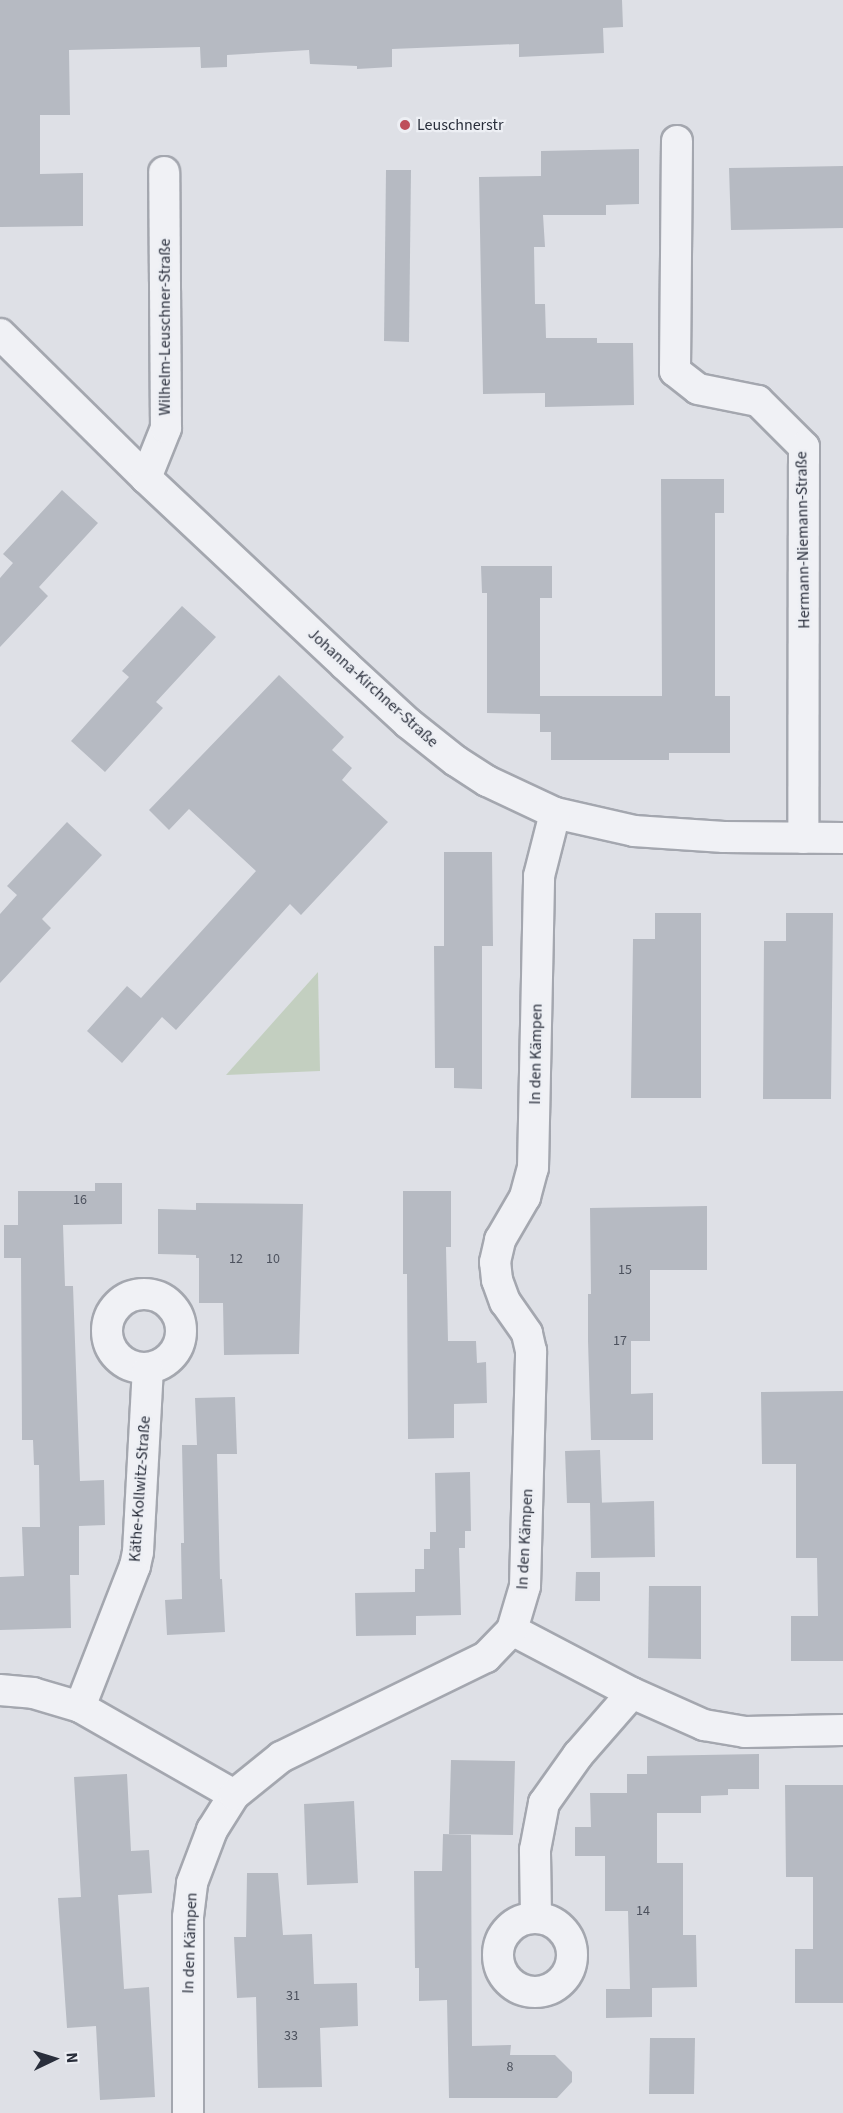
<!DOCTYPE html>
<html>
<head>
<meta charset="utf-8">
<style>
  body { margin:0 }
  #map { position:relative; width:843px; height:2113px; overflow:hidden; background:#dee0e6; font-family:"Source Sans 3",sans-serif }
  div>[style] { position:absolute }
  .green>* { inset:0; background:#c3cfc0 }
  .building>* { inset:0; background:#b6bac2 }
  .roads { filter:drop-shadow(2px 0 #a4a7af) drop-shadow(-2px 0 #a4a7af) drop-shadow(0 2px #a4a7af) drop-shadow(0 -2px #a4a7af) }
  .minor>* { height:30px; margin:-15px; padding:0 15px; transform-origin:15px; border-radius:15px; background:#f0f1f5 }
  .minor>.ring { margin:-15px; padding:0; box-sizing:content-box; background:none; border:30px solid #f0f1f5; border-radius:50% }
  .dots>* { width:16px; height:16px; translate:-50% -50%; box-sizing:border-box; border:3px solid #edeff4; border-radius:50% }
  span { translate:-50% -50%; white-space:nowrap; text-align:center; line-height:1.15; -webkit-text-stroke:4.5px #edeff4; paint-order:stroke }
  .number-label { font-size:14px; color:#4c515d }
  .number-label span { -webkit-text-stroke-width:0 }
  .poi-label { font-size:16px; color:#292e3b }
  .left { translate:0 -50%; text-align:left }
  .street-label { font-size:16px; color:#292e3b }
  .north { position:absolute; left:24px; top:2029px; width:60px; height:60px; -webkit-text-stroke:4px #edeff4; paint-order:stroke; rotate:86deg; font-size:16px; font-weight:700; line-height:24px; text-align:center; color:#292e3b }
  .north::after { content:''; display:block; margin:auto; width:21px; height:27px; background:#292e3b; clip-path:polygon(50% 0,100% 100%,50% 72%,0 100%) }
</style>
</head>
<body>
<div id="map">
  <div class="green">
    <div style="clip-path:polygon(318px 972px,320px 1071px,226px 1075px)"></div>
  </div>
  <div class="building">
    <div style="clip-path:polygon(0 0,622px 0,623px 27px,603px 28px,604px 53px,519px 57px,519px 44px,392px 49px,392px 67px,357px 69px,357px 66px,310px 64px,309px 50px,227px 55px,227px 67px,201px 68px,200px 47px,69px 50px,70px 115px,40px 115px,40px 174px,83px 173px,83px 226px,0 227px)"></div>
    <div style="clip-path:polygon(639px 149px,639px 204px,606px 205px,606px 215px,543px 215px,545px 247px,534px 247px,535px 304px,545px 304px,546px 338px,597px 338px,597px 343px,633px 343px,634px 405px,545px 407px,545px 393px,483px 394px,479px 177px,541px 176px,541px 151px)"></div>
    <div style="clip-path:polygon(843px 166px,843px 228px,731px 230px,729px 168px)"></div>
    <div style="clip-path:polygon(386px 170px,411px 170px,409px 342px,384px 341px)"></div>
    <div style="clip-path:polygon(661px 479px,724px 479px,724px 513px,715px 513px,715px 696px,730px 696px,730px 753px,669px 753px,669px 760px,551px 760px,551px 732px,540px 732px,540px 696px,662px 696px)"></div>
    <div style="clip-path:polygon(62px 490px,98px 523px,39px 587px,48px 596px,0 647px,0 578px,13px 563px,3px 554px)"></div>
    <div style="clip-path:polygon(481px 566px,552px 566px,552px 598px,540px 598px,540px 714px,487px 713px,487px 593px,482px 593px)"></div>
    <div style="clip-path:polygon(182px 606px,216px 637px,156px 702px,163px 708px,105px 772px,71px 741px,129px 677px,122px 671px)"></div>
    <div style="clip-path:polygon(279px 675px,344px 737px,332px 750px,352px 768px,342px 780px,388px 822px,301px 915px,290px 904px,176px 1030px,162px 1017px,122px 1063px,87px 1031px,127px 986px,141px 998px,256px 871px,189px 809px,169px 830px,149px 810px)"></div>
    <div style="clip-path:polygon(67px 822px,102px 855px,42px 919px,51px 928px,0 983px,0 914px,17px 895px,7px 886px)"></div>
    <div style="clip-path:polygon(444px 852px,492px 852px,493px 946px,482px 946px,482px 1089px,454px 1088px,454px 1068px,435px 1068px,434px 946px,444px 946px)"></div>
    <div style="clip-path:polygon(655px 913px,701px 913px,701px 1098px,631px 1098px,633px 939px,655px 939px)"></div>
    <div style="clip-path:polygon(786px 913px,833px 913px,831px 1099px,763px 1099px,764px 941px,786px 941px)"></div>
    <div style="clip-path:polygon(95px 1183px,122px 1183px,122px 1224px,63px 1225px,65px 1286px,73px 1286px,80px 1481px,104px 1480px,105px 1525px,79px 1526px,79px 1575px,70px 1575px,71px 1628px,0 1630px,0 1577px,24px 1576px,22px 1527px,40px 1527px,39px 1465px,34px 1465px,33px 1440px,22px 1440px,21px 1258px,4px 1258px,4px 1225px,18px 1225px,18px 1191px,95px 1191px)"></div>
    <div style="clip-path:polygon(403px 1191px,451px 1191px,451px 1247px,446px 1247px,448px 1341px,476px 1341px,477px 1363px,486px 1362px,487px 1403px,454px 1404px,454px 1438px,408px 1439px,407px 1274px,403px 1274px)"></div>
    <div style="clip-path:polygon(196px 1203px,303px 1204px,299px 1354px,224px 1355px,223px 1303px,199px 1303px,199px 1258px,196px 1258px,196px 1255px,158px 1254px,158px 1209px,196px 1210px)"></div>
    <div style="clip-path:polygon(707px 1206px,707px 1270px,650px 1270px,650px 1341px,631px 1341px,631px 1394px,653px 1393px,653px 1440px,591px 1440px,588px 1341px,588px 1294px,591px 1294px,590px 1208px)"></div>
    <div style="clip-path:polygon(843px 1391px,843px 1661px,791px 1661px,791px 1616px,818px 1616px,817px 1558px,796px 1558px,796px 1464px,762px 1464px,761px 1392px)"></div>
    <div style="clip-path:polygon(235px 1397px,237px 1454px,217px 1454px,220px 1579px,222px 1579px,225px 1632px,167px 1635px,165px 1600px,182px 1599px,181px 1543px,184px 1543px,182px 1445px,197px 1445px,195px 1398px)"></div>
    <div style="clip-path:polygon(600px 1450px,602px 1503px,567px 1503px,565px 1451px)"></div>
    <div style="clip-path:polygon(470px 1472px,471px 1531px,465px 1531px,465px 1548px,459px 1548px,461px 1615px,416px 1616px,416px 1635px,356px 1636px,355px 1593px,415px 1592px,415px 1569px,424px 1569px,424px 1549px,430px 1549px,430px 1532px,436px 1532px,435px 1473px)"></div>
    <div style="clip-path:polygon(654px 1501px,655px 1557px,591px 1558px,590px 1503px)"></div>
    <div style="clip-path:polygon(576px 1572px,600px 1572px,600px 1601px,575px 1601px)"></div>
    <div style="clip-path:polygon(649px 1586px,701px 1586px,701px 1659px,648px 1658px)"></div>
    <div style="clip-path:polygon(759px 1754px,759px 1789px,728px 1789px,728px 1795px,701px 1796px,701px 1813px,657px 1813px,657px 1863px,683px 1863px,683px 1935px,696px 1935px,697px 1987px,652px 1988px,652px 2017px,606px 2018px,606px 1989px,630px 1989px,628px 1911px,605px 1911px,605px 1856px,575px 1856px,575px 1827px,591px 1827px,590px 1793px,627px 1793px,627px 1774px,647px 1774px,647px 1756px)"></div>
    <div style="clip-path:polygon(451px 1760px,515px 1761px,513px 1835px,449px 1834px)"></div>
    <div style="clip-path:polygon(127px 1774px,131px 1851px,149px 1850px,152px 1893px,118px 1895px,124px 1989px,149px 1987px,155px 2097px,100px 2100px,96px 2026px,67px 2028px,58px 1898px,81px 1897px,74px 1777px)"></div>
    <div style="clip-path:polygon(785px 1785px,843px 1785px,843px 2003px,795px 2003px,795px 1949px,813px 1949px,813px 1877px,786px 1877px)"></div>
    <div style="clip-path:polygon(354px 1801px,358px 1883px,307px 1885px,304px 1804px)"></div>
    <div style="clip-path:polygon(443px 1834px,471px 1835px,472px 2046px,511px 2045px,510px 2055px,555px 2055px,572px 2072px,572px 2082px,557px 2098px,449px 2098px,447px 2000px,419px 2001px,419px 1968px,415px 1968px,414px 1871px,442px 1871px)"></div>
    <div style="clip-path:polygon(247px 1873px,278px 1873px,283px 1935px,312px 1934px,314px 1984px,357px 1983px,358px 2026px,320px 2028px,322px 2087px,258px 2088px,256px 1997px,237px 1998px,234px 1937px,246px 1937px)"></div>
    <div style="clip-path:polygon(650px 2038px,695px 2038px,694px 2094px,649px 2094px)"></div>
  </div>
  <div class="roads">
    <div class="minor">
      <div style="left:677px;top:141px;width:230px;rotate:90.5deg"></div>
      <div style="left:675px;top:371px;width:29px;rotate:38deg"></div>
      <div style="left:698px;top:389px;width:61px;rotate:11.3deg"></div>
      <div style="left:758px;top:401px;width:65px;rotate:45deg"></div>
      <div style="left:804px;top:447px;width:391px;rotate:90.1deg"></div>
      <div style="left:0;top:334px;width:205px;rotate:44.6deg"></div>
      <div style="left:146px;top:478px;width:273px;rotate:43.2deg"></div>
      <div style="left:345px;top:665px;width:86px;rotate:42.6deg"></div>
      <div style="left:408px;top:723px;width:61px;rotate:38.4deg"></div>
      <div style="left:456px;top:761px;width:37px;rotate:33deg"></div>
      <div style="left:487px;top:781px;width:75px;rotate:25.2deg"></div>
      <div style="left:555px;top:813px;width:81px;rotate:12.8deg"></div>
      <div style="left:634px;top:831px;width:90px;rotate:3.8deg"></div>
      <div style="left:724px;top:837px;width:119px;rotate:0.5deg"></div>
      <div style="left:146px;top:478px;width:54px;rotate:-68.2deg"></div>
      <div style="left:166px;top:428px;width:256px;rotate:-90.4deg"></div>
      <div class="ring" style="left:107px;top:1294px;width:44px;height:44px"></div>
      <div style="left:512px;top:1630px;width:136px;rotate:27.7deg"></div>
      <div style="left:632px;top:1693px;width:79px;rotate:24deg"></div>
      <div style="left:704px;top:1725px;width:42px;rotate:9.7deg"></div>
      <div style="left:745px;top:1732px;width:98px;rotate:-1.2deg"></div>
      <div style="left:0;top:1690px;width:33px;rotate:5deg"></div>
      <div style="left:33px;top:1693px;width:49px;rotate:16.6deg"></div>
      <div style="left:80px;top:1707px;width:177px;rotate:29.7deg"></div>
      <div style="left:80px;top:1707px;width:151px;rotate:-68.7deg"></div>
      <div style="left:135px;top:1566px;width:14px;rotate:-78deg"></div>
      <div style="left:138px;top:1552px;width:183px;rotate:-86.9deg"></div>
      <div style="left:536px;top:1917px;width:67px;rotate:-90.9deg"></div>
      <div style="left:535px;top:1850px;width:48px;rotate:-79.2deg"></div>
      <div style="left:544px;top:1803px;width:59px;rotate:-54.7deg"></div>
      <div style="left:578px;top:1755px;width:82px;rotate:-48.9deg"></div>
      <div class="ring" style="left:498px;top:1918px;width:44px;height:44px"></div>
      <div style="left:188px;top:2113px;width:196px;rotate:-90deg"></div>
      <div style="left:188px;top:1917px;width:34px;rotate:-83deg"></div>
      <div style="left:192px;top:1883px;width:57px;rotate:-69.3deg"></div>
      <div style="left:212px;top:1830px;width:41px;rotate:-57.8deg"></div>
      <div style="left:234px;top:1795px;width:60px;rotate:-39deg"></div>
      <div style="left:281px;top:1757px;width:228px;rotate:-26deg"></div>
      <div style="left:486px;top:1657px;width:37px;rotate:-46deg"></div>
      <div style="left:512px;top:1630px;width:46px;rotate:-73.5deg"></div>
      <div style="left:525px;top:1586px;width:235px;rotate:-88.5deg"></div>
      <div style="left:531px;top:1351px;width:18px;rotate:-103deg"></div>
      <div style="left:527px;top:1333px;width:38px;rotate:-125deg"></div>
      <div style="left:505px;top:1302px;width:23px;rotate:-110deg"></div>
      <div style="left:497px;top:1280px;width:18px;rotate:-96deg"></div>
      <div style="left:495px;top:1262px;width:23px;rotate:-77deg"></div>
      <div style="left:500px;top:1240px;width:50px;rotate:-59.8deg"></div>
      <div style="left:525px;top:1197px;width:30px;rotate:-75deg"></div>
      <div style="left:533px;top:1168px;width:292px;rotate:-88.8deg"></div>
      <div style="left:539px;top:876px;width:65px;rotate:-75.7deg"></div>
    </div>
  </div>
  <div class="dots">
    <div style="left:405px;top:125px;background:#be4f5a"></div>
  </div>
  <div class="number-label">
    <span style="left:80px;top:1200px">16</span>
    <span style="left:236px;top:1259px">12</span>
    <span style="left:273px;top:1259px">10</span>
    <span style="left:625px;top:1270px">15</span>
    <span style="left:620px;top:1341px">17</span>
    <span style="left:643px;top:1911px">14</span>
    <span style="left:293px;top:1996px">31</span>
    <span style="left:291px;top:2036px">33</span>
    <span style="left:510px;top:2067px">8</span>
  </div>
  <div class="poi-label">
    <span class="left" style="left:417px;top:125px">Leuschnerstr</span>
  </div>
  <div class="street-label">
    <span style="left:165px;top:327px;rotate:-90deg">Wilhelm-Leuschner-Straße</span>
    <span style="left:803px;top:540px;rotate:-91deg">Hermann-Niemann-Straße</span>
    <span style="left:373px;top:688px;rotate:42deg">Johanna-Kirchner-Straße</span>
    <span style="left:536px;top:1054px;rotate:-89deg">In den Kämpen</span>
    <span style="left:140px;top:1489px;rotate:-86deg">Käthe-Kollwitz-Straße</span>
    <span style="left:525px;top:1539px;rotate:-87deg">In den Kämpen</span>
    <span style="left:190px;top:1943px;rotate:-88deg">In den Kämpen</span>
  </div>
  <div class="north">N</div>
</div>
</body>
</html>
